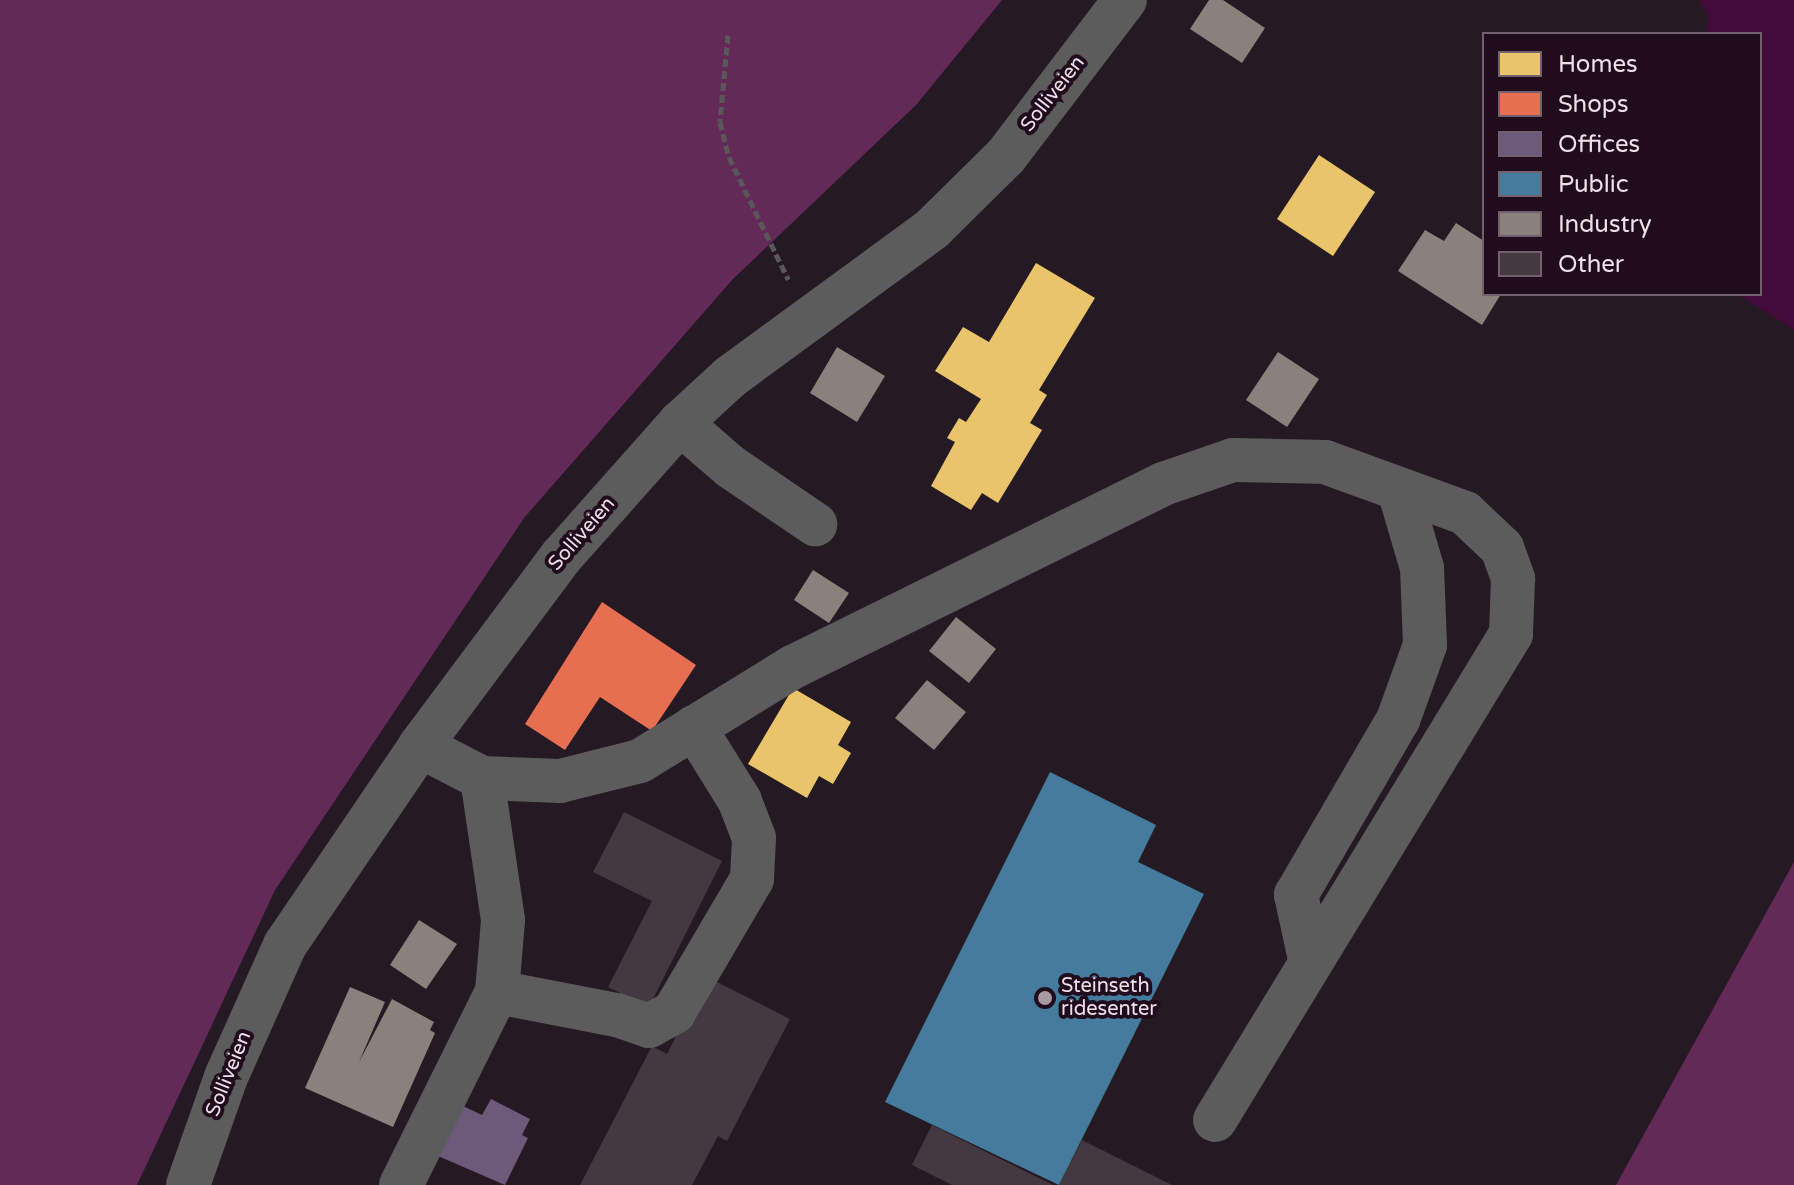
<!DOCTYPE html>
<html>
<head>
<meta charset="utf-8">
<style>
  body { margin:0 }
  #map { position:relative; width:1794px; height:1185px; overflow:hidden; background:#251a23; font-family:"Varela Round",sans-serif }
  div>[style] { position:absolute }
  .green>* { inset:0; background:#430b39 }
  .forest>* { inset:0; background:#632a58 }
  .homes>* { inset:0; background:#e9c46a }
  .shops>* { inset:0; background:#e76f51 }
  .offices>* { inset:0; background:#6d597a }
  .public>* { inset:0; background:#457b9d }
  .industry>* { inset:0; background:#8a817c }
  .building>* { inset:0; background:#443941 }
  .path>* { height:5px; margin-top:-2.5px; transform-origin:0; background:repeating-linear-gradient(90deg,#595759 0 8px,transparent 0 12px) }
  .minor>* { height:44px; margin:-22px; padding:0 22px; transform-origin:22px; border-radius:22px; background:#5b5c5b }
  .dots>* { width:22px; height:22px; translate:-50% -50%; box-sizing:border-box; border:4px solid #200c1c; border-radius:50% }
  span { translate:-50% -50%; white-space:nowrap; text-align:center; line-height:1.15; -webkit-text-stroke:8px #200c1c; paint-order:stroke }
  .street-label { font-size:20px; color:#eedfea }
  .poi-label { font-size:20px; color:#eedfea }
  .left { translate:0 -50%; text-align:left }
  .legend { position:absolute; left:1482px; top:32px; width:280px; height:264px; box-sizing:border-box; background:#200c1c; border:2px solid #72606e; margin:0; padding:10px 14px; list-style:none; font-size:24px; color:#eedfea }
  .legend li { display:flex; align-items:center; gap:16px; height:40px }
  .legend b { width:40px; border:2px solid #72606e }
</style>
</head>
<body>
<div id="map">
  <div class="green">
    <div style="clip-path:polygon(1699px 0,1794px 0,1794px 330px,1737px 294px,1760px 294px,1760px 34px,1707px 34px,1708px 15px)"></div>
  </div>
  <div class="forest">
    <div style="clip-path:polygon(0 0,1002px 0,916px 105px,732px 280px,524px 518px,275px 890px,137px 1185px,0 1185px)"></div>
    <div style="clip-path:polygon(1794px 862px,1794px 1185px,1616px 1185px)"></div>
  </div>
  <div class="homes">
    <div style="clip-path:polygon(1319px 155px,1375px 192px,1333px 256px,1277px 219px)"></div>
    <div style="clip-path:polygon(1036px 263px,1095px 298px,1039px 390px,1047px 395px,1030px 423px,1042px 430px,998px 503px,982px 493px,971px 510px,931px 486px,955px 442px,947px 438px,959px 418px,966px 422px,981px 399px,935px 371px,963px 327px,989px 342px)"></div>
    <div style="clip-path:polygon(793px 688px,851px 722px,838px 745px,851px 753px,833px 784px,819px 776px,807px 798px,748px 764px)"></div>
  </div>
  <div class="shops">
    <div style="clip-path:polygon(602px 602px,696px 665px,652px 731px,600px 697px,565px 750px,525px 724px)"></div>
  </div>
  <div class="offices">
    <div style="clip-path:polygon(491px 1099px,530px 1119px,522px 1135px,528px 1138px,505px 1185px,438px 1156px,463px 1106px,482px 1115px)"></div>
  </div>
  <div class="public">
    <div style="clip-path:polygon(1050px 772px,1156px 825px,1138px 862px,1204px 894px,1059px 1185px,885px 1102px)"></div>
  </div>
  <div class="industry">
    <div style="clip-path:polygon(1209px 0,1223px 0,1265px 28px,1242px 63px,1190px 29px)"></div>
    <div style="clip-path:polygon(1456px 223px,1484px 241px,1484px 294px,1501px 294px,1482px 325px,1398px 271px,1425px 230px,1444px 241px)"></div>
    <div style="clip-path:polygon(837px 347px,885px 376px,857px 422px,810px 393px)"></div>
    <div style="clip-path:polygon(1278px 352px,1319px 379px,1287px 427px,1246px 400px)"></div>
    <div style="clip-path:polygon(813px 570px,849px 593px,829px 623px,794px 600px)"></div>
    <div style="clip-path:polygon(956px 617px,996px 649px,969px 683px,929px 651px)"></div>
    <div style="clip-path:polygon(927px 680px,966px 712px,934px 750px,895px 718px)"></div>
    <div style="clip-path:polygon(419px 920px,457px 944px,426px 989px,390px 965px)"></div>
    <div style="clip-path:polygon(350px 987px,385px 1002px,359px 1062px,392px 999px,434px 1022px,430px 1030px,435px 1033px,393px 1127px,305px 1088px)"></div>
  </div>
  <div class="building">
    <div style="clip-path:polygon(624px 812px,722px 861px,649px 1007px,608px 987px,652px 901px,593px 872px)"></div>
    <div style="clip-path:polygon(715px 981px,790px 1019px,727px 1141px,718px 1136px,692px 1185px,580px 1185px,652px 1046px,667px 1054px,684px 1020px,693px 1024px)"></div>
    <div style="clip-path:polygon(932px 1125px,1053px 1185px,952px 1185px,912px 1165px)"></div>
    <div style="clip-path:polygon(1082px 1140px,1172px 1185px,1059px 1185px)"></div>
  </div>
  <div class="path">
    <div style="left:728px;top:35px;width:87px;rotate:95.3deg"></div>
    <div style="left:720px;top:122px;width:36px;rotate:76deg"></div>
    <div style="left:729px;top:157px;width:136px;rotate:64.2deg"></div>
  </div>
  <div class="minor">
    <div style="left:680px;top:423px;width:67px;rotate:40.8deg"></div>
    <div style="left:731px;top:467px;width:102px;rotate:34.2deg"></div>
    <div style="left:420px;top:746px;width:70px;rotate:27.3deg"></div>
    <div style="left:482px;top:778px;width:78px;rotate:2.2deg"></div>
    <div style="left:560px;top:781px;width:82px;rotate:-14deg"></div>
    <div style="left:640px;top:761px;width:180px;rotate:-31.6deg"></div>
    <div style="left:793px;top:667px;width:413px;rotate:-26.3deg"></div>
    <div style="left:1163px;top:484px;width:74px;rotate:-18.9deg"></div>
    <div style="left:1233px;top:460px;width:92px;rotate:1.2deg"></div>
    <div style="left:1325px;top:462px;width:149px;rotate:20deg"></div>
    <div style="left:1465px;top:513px;width:51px;rotate:43.4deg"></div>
    <div style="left:1502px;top:548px;width:33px;rotate:70deg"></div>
    <div style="left:1513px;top:579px;width:55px;rotate:92.1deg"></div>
    <div style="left:1511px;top:634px;width:569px;rotate:121.34deg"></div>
    <div style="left:1310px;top:959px;width:66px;rotate:-102.3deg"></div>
    <div style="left:1296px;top:895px;width:203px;rotate:-59.8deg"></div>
    <div style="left:1398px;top:720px;width:80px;rotate:-70.2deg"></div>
    <div style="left:1425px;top:645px;width:77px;rotate:-92.2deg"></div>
    <div style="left:1422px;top:568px;width:81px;rotate:-106.4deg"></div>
    <div style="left:497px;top:992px;width:122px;rotate:10.9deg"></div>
    <div style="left:617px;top:1015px;width:34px;rotate:19deg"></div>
    <div style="left:649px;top:1026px;width:29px;rotate:-29deg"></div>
    <div style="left:674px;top:1012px;width:154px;rotate:-59.6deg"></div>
    <div style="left:752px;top:879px;width:41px;rotate:-87.2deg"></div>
    <div style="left:754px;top:838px;width:40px;rotate:-111deg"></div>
    <div style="left:740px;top:801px;width:87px;rotate:-121.9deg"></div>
    <div style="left:188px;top:1185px;width:114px;rotate:-70.6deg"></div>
    <div style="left:226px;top:1077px;width:145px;rotate:-65.9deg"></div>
    <div style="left:285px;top:945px;width:240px;rotate:-55.8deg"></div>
    <div style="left:420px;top:746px;width:236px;rotate:-53.3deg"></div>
    <div style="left:561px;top:557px;width:179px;rotate:-48.4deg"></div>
    <div style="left:680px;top:423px;width:68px;rotate:-42.6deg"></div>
    <div style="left:730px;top:377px;width:250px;rotate:-36.2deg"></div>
    <div style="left:932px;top:229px;width:104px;rotate:-44.6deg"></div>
    <div style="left:1006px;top:156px;width:196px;rotate:-52.7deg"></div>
    <div style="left:401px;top:1185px;width:216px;rotate:-63.6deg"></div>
    <div style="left:497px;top:992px;width:72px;rotate:-85.2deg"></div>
    <div style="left:503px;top:920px;width:144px;rotate:-98.4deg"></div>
  </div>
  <div class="dots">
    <div style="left:1045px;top:998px;background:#a89aa4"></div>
  </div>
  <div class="street-label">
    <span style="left:1053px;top:94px;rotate:-52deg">Solliveien</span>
    <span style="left:582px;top:534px;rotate:-49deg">Solliveien</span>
    <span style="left:229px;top:1074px;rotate:-68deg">Solliveien</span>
  </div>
  <div class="poi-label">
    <span class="left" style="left:1061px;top:998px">Steinseth<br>ridesenter</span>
  </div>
  <ul class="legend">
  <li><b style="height:22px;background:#e9c46a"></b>Homes</li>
  <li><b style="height:22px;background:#e76f51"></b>Shops</li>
  <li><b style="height:22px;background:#6d597a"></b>Offices</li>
  <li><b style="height:22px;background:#457b9d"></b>Public</li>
  <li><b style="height:22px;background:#8a817c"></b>Industry</li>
  <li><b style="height:22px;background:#443941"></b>Other</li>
  </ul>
</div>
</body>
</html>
